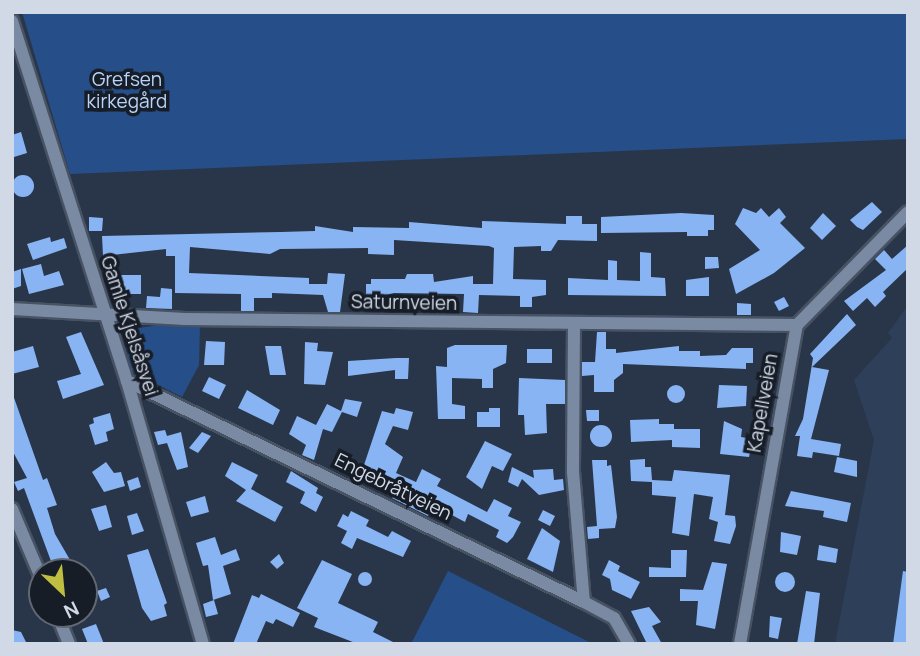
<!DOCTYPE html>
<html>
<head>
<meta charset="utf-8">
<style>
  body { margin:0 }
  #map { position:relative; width:920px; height:656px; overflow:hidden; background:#29364a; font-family:Manrope,sans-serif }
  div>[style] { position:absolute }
  .built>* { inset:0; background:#2e3f59 }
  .green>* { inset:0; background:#264e89 }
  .building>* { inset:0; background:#89b4f3 }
  .round { border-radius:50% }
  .roads { filter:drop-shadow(2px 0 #475263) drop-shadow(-2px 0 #475263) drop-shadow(0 2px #475263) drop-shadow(0 -2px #475263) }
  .minor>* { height:12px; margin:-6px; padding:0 6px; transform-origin:6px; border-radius:6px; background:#7a8aa2 }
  span { translate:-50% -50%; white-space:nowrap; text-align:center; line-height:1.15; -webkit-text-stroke:7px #171d27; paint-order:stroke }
  .park-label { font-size:19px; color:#b9d4fc }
  .street-label { font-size:19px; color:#d1d9e6 }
  .frame { position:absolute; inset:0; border:14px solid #d1d9e6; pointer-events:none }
  .north { position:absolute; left:28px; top:558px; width:70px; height:70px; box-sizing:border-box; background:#171d27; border:2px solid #616873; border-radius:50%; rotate:154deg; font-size:19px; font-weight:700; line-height:28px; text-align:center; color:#d1d9e6 }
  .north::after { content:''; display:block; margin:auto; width:24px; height:32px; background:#c0be40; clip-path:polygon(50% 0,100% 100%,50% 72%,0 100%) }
</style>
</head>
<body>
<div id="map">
  <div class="built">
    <div style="clip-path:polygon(908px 305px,908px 644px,835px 644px,874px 440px,854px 380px,892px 338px,888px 333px)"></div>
  </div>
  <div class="green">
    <div style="clip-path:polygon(22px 12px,908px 12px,908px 139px,70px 174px)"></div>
    <div style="clip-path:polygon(153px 326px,200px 326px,199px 365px,182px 397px,131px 371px,123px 330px)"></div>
    <div style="clip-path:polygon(448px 571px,593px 644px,411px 644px)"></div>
  </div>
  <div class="building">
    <div style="clip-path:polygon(21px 132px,27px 153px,14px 157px,12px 135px)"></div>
    <div class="round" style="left:12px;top:175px;width:22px;height:22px"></div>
    <div style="clip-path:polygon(872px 202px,882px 212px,863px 230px,857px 227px,850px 220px)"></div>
    <div style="clip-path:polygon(743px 208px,756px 213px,761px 208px,769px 217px,779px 208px,786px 217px,780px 223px,805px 248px,774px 273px,736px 294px,729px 269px,760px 250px,735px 224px)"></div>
    <div style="clip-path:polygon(681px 213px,714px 215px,714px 230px,708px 230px,708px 236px,687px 236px,687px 232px,601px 233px,601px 217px)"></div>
    <div style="clip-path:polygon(823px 213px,836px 226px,822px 240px,810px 228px)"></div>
    <div style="clip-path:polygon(566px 216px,582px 216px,582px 224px,597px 224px,597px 241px,558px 240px,551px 251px,541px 251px,541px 246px,514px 247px,513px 279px,546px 280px,546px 295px,532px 297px,532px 307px,520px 307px,520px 296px,479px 295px,478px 313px,463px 312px,464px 294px,394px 293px,376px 298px,366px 295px,366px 284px,371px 284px,371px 279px,405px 279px,407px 274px,433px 274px,434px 282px,473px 276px,473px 284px,493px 284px,494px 248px,489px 246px,394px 240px,394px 255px,368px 254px,368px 248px,280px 249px,270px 254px,190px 247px,189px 273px,309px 278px,309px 284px,327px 284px,328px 273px,345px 274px,340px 312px,328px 312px,323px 295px,272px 293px,272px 298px,254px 298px,254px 311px,241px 311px,241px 294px,175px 293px,175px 256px,166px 256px,166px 249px,103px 256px,102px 236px,281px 232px,315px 231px,315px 226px,353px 232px,353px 227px,409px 228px,409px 222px,482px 228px,482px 221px,566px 224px)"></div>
    <div style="clip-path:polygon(89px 217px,103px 218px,102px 231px,89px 231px)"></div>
    <div style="clip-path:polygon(50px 237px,51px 242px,64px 238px,67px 248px,33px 260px,27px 244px)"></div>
    <div style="clip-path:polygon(908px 245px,908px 268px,883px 292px,886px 296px,875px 307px,867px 298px,853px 311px,844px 301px,886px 270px,875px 259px,884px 250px,892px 259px)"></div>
    <div style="clip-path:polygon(640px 252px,651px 253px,651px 277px,665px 278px,666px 296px,568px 295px,568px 278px,608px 280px,608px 260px,617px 261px,617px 280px,640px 281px)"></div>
    <div style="clip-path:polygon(705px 257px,718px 257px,719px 268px,705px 269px)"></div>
    <div style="clip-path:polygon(41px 264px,44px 276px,59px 271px,64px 285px,29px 294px,22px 269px)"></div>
    <div style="clip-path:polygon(21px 269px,21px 286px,12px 289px,12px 272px)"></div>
    <div style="clip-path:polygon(118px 275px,141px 275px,141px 294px,121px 294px)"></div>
    <div style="clip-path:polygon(709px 277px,709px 296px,686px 296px,686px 280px)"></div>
    <div style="clip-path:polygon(161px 288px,172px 289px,172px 309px,146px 308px,147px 296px,160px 297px)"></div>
    <div style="clip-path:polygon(784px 297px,789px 306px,779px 311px,774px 302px)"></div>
    <div style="clip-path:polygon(737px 303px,751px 304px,751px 315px,737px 315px)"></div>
    <div style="clip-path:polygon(847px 314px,856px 325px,812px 367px,829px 370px,811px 439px,841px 444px,839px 456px,813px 452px,812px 458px,797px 456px,800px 436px,795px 436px,803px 419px,813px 358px,810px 354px)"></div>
    <div style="clip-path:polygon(81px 332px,104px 385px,63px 399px,57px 381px,81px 374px,66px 337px)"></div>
    <div style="clip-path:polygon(597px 332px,606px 332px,606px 349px,616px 349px,616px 353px,679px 346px,679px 351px,700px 351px,700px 356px,726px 355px,732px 348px,753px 348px,753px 363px,746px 363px,746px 369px,623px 364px,623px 373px,614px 380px,614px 392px,594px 392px,594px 375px,582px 376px,582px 362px,595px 362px)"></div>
    <div style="clip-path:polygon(206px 341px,225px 342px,224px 365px,204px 365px)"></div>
    <div style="clip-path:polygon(305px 342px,318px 343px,317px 351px,333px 352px,325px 385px,304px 384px)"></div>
    <div style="clip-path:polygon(455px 345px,507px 345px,506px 363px,493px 369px,493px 388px,482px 388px,482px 379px,452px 378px,452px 404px,465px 406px,465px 419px,438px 419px,436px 366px,447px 367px,447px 348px)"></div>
    <div style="clip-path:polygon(33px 346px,39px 367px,12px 374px,12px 352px)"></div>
    <div style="clip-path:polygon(265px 346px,281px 346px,286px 375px,270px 375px)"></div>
    <div style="clip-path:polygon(527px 349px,552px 349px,552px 363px,527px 363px)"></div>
    <div style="clip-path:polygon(396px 358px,409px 358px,408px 379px,395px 379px,395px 370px,348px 376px,348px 361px)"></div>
    <div style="clip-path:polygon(209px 377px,226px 385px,219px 399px,202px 391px)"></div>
    <div style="clip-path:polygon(519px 378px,565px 380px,565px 404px,546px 404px,547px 433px,525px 435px,524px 415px,518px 415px)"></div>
    <div style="clip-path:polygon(719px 385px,747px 386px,746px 406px,717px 408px)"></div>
    <div class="round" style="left:667px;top:385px;width:18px;height:18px"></div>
    <div style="clip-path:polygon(247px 390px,280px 410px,273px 425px,238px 408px)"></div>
    <div style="clip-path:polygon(12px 392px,43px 480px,47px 478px,57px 505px,47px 508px,55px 534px,77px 572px,55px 572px,24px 488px,18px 491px,14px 482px,27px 478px,12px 450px)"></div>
    <div style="clip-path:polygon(345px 399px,362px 402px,357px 417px,342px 412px,332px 432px,323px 429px,314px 460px,302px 455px,306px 445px,289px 434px,297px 416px,316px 425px,327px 404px,341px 411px)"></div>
    <div style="clip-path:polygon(396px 408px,413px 412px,408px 430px,393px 426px,385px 444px,403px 457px,396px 473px,416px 482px,422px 469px,441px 479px,437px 486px,487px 512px,494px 499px,512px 508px,508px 516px,521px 522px,513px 537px,507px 543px,496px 537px,499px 530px,468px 514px,465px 522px,433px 505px,428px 516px,392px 498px,398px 486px,379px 476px,375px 484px,360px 477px,382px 411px,394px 414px)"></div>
    <div style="clip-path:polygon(489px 408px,500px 408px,500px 427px,477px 427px,477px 412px,489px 412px)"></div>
    <div style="clip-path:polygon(586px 410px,599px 410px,599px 421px,587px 421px)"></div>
    <div style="clip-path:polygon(110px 413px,114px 429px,106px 432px,108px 441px,95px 445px,89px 425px,94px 423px,93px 418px)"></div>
    <div style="clip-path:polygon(659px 419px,659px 424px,674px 424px,674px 429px,700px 429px,700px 448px,672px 447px,672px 440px,631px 442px,630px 420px)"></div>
    <div style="clip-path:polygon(724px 421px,742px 429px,741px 437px,753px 439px,749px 457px,720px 454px)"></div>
    <div class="round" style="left:590px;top:425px;width:22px;height:22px"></div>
    <div style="clip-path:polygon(165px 430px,167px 436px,181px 432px,188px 467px,177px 470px,167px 443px,158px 445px,154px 432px)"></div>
    <div style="clip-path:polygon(202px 432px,211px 436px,198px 453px,189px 448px)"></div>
    <div style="clip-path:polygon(485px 441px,512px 454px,503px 471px,492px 466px,482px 489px,466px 477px)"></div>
    <div style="clip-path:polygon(837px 457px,857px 461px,857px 477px,834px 472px)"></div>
    <div style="clip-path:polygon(645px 459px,645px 467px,651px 467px,652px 480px,672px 481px,674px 470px,730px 475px,725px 515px,735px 516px,736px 526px,730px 544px,714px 541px,718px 522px,709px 519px,713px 497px,694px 494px,689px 536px,672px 533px,676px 497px,652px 495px,652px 482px,631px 481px,630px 460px)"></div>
    <div style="clip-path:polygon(592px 460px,607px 460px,607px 466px,611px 465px,617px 517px,615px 528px,599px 529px,599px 538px,588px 539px,587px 527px,597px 526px)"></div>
    <div style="clip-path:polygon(106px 462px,114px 473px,121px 472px,125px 486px,104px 492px,92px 472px)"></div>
    <div style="clip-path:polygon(232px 462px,258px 475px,251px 489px,283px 507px,275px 522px,236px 501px,246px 490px,225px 476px)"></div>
    <div style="clip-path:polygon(512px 467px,534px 478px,533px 470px,553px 469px,554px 480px,563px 479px,564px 490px,539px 495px,522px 479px,518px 487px,508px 482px)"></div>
    <div style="clip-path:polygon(291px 471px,318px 488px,316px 493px,323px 497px,316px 512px,300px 503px,305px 492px,286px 482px)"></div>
    <div style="clip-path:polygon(138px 477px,141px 487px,130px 491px,127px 481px)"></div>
    <div style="clip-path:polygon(791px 491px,851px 503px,847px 522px,823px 517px,824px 511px,785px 506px)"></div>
    <div style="clip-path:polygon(205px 496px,209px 512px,191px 517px,186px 502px)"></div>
    <div style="clip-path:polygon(106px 505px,112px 527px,99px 531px,91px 509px)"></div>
    <div style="clip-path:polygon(543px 510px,555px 516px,550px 526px,538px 520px)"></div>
    <div style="clip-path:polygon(351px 511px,369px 520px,366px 526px,388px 537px,392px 531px,411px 541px,403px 557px,357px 538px,352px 549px,341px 543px,347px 531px,337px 526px,343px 514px,348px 517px)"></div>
    <div style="clip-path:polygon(137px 513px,144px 531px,132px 535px,127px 516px)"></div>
    <div style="clip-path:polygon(542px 528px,560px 541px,553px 572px,527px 559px)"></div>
    <div style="clip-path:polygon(781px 532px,801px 536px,797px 555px,780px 552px)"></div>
    <div style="clip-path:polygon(215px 537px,221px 555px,236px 549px,240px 560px,223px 566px,231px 594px,213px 600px,208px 565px,203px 566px,196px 543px)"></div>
    <div style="clip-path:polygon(819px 545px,838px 549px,836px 563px,817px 560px)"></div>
    <div style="clip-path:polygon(148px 549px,167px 603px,164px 605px,167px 616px,151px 621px,142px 608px,127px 555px)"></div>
    <div style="clip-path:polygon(671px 550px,687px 550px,686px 577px,649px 577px,649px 567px,671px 568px)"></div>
    <div style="clip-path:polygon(279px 554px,284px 563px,277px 569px,270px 562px)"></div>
    <div style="clip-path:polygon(322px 560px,352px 574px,338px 603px,378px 622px,373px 632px,397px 644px,358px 644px,314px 627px,318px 618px,297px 608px)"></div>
    <div style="clip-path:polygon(609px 560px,620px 566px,618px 571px,640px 582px,631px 599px,612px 590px,610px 579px,602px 575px)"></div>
    <div style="clip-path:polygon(712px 562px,727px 564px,715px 629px,696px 625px,698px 601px,680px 601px,680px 589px,703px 590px)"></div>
    <div style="clip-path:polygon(903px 571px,908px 572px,908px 644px,893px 644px)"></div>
    <div class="round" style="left:358px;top:572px;width:14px;height:14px"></div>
    <div class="round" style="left:775px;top:572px;width:20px;height:20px"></div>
    <div style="clip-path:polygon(106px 588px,110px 597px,101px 601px,97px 591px)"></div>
    <div style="clip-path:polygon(806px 591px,820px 593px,814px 644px,797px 644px)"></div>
    <div style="clip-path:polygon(261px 594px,300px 613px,293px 627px,276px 619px,273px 624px,266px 621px,256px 644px,233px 644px,252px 595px,259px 598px)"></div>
    <div style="clip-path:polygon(214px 600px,218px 614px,206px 617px,203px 604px)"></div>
    <div style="clip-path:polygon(649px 607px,661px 622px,652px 626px,662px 644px,647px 644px,631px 611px)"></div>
    <div style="clip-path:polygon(770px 616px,782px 618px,778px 639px,769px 637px)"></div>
    <div style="clip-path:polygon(96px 624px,104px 644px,88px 644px,82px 629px)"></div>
    <div style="clip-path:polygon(12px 630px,21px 632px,27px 644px,12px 644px)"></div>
  </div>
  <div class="roads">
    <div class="minor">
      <div style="left:12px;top:21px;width:378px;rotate:72.3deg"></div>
      <div style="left:127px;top:381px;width:274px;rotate:73.9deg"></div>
      <div style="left:12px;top:309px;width:173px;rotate:3.3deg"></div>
      <div style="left:185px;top:319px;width:612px;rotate:0.56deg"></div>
      <div style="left:574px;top:324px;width:148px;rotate:90.4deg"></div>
      <div style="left:573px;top:472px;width:130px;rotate:85.2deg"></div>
      <div style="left:127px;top:381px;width:508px;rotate:25.81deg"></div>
      <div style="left:584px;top:602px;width:34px;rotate:28deg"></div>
      <div style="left:614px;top:618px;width:30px;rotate:60deg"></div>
      <div style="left:12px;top:509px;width:77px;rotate:67.1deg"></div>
      <div style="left:57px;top:614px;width:32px;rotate:68deg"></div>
      <div style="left:740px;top:644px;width:324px;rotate:-79.9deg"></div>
      <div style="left:797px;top:325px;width:158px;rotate:-45.5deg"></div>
    </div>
  </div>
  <div class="park-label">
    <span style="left:127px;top:91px">Grefsen<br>kirkegård</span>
  </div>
  <div class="street-label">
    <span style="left:404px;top:303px;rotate:1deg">Saturnveien</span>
    <span style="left:129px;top:326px;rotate:72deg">Gamle Kjelsåsvei</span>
    <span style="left:763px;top:403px;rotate:-80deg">Kapellveien</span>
    <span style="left:393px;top:487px;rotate:26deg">Engebråtveien</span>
  </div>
  <div class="frame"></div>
  <div class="north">N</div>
</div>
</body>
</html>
